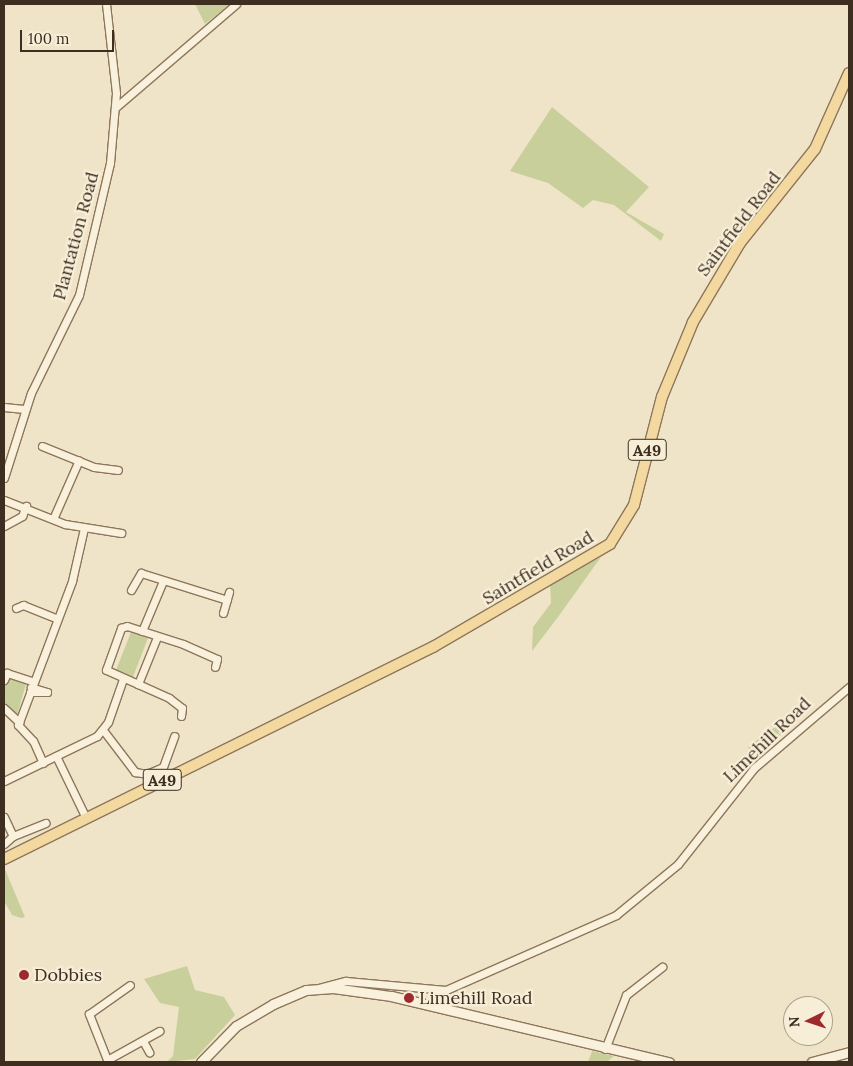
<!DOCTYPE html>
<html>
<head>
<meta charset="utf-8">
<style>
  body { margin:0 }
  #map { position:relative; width:853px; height:1066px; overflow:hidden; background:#f0e4c8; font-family:Lora,serif }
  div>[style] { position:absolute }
  .green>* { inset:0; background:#c9cf9b }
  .roads { filter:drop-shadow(1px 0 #8d765c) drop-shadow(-1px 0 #8d765c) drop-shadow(0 1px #8d765c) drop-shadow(0 -1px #8d765c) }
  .street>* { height:7px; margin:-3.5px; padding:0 3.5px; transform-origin:3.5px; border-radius:3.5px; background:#faf1dc }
  .secondary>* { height:9px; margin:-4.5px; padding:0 4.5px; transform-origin:4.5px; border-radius:4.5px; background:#faf1dc }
  .primary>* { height:10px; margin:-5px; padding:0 5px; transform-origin:5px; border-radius:5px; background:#f3d9a0 }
  .dots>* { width:14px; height:14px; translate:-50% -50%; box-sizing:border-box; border:2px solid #f7eed8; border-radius:50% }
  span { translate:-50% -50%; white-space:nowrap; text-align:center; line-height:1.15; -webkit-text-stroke:4.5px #f7eed8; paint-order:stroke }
  .shield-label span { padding:1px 4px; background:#f7eed8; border:1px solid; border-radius:4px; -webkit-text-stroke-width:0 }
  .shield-label { font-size:16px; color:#3d2e20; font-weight:700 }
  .street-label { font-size:18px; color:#3d2e20 }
  .poi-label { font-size:18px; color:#3d2e20 }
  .left { translate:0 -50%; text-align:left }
  .frame { position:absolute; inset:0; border:5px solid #3d2e20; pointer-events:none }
  .north { position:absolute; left:783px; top:996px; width:50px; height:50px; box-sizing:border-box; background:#f7eed8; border:1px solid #ada18e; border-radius:50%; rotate:266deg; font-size:14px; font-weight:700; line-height:20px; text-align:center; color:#3d2e20 }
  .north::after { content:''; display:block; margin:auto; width:18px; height:22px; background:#9e2a2b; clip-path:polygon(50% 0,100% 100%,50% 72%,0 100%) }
  .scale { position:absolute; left:20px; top:30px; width:94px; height:22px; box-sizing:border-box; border:2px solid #3d2e20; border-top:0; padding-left:6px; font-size:15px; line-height:18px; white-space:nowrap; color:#3d2e20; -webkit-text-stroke:4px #f7eed8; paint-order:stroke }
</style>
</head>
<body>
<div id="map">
  <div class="green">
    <div style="clip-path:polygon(195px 4px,230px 4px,205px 24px)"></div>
    <div style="clip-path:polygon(552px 107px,649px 187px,626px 212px,664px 234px,661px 241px,614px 205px,593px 200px,583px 208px,548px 183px,510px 171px)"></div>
    <div style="clip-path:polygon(601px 557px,558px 617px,532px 651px,533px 627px,551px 603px,550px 584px)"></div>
    <div style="clip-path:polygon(131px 632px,148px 638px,133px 677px,116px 670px)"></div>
    <div style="clip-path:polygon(11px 678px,26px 684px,16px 719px,4px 705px,4px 684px)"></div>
    <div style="clip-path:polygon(780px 723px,783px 733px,754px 758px,748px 747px)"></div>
    <div style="clip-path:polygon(4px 867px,25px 917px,21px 918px,12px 915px,4px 901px)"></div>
    <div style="clip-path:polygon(187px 966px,195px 990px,224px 997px,235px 1015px,195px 1059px,167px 1062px,173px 1056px,179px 1007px,160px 1003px,144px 979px)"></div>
    <div style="clip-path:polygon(592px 1051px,614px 1056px,607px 1062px,588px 1062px)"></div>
  </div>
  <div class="roads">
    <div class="street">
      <div style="left:116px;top:107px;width:158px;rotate:-40.6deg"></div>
      <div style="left:4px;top:407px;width:20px;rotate:6deg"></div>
      <div style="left:42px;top:446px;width:56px;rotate:22deg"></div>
      <div style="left:94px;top:467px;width:24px;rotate:7deg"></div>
      <div style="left:4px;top:478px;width:89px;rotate:-72.4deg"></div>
      <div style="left:31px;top:393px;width:109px;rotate:-63.9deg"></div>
      <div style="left:79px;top:295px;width:136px;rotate:-76.8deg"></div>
      <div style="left:110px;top:163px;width:70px;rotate:-85.1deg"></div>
      <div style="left:116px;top:93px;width:90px;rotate:-96.4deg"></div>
      <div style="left:4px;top:500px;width:66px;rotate:21.5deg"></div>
      <div style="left:65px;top:524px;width:57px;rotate:9.1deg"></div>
      <div style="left:53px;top:519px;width:64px;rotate:-66.2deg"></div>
      <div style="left:4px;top:526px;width:21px;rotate:-29deg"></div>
      <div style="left:22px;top:516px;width:11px;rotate:-68deg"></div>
      <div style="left:131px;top:590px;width:20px;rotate:-60deg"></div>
      <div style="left:141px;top:573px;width:90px;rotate:17.4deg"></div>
      <div style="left:16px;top:608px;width:8px;rotate:-23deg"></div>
      <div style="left:23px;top:605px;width:35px;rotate:22deg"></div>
      <div style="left:223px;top:613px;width:22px;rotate:-74deg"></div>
      <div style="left:142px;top:631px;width:54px;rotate:-67.2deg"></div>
      <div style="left:157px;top:637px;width:51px;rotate:112deg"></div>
      <div style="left:138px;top:684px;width:35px;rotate:-156deg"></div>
      <div style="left:106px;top:670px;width:45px;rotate:-70.3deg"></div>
      <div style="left:121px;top:628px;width:6px;rotate:-18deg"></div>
      <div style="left:127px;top:626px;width:59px;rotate:17.8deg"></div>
      <div style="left:183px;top:644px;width:37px;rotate:24deg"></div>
      <div style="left:217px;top:659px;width:8px;rotate:104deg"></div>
      <div style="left:4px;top:680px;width:8px;rotate:-67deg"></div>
      <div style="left:7px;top:673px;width:25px;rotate:18deg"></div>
      <div style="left:138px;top:684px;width:34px;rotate:24deg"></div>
      <div style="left:169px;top:698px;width:16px;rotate:38deg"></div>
      <div style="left:182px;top:708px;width:8px;rotate:97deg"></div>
      <div style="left:30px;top:692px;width:17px"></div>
      <div style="left:47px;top:692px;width:17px;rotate:-163deg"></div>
      <div style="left:4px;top:708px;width:21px;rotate:43deg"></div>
      <div style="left:103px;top:730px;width:53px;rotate:52.7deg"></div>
      <div style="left:135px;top:772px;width:12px;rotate:9deg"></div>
      <div style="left:147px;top:774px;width:17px;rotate:-24deg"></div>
      <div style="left:163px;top:767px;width:33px;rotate:-70deg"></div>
      <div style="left:56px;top:756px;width:67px;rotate:64.2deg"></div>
      <div style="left:43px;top:763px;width:24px;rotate:-114deg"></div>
      <div style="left:33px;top:741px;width:22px;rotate:-133deg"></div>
      <div style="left:18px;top:725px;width:154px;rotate:-69.4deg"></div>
      <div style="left:72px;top:581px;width:54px;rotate:-77.2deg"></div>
      <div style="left:4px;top:781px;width:103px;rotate:-25.8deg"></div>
      <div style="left:97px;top:736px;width:18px;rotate:-52deg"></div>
      <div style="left:108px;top:722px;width:46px;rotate:-70.8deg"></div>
      <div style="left:4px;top:817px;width:21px;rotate:65deg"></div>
      <div style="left:13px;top:836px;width:35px;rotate:-22deg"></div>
      <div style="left:4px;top:844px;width:12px;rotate:-42deg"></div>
      <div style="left:319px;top:988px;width:28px;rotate:-15deg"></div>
      <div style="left:346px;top:981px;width:100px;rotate:5.1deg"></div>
      <div style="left:446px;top:990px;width:186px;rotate:-23.8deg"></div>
      <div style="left:616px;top:915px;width:80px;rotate:-39.4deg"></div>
      <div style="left:678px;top:864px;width:122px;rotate:-51.6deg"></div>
      <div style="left:754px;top:768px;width:125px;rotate:-40.5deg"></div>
      <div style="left:143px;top:1041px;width:13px;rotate:61deg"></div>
      <div style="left:605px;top:1049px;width:58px;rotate:-68.7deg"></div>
      <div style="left:626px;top:995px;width:46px;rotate:-37.9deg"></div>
      <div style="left:107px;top:1060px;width:60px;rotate:-29.1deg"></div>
      <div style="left:108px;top:1062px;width:52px;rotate:-111.6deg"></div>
      <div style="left:89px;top:1014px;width:50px;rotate:-35.3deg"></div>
    </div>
    <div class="secondary">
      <div style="left:201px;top:1062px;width:50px;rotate:-45.8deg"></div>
      <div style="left:236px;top:1026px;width:43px;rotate:-30.7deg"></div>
      <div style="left:273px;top:1004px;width:36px;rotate:-23deg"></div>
      <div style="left:306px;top:990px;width:27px;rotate:-4deg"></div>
      <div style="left:333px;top:988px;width:59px;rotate:7.9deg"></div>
      <div style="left:391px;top:996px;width:286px;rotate:13.4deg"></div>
      <div style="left:812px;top:1062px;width:38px;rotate:-15deg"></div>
    </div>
    <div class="primary">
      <div style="left:4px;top:859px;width:479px;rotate:-26.3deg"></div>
      <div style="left:433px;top:647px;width:205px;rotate:-30.2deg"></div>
      <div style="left:610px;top:544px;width:46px;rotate:-58.4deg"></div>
      <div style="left:634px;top:505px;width:112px;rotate:-75.5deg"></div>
      <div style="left:662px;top:397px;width:81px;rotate:-67.5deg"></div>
      <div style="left:693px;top:322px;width:92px;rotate:-59.3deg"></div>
      <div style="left:740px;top:243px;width:120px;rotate:-51.4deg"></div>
      <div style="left:815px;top:149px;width:83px;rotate:-65.9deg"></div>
    </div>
  </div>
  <div class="dots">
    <div style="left:24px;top:975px;background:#9e2a2b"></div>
    <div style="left:409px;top:998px;background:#9e2a2b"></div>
  </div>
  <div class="shield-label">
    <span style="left:647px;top:450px">A49</span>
    <span style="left:162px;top:780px">A49</span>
  </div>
  <div class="street-label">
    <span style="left:739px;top:224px;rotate:-53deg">Saintfield Road</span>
    <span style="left:76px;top:236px;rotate:-75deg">Plantation Road</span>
    <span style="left:538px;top:568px;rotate:-31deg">Saintfield Road</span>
    <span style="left:767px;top:740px;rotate:-44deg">Limehill Road</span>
  </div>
  <div class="poi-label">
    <span class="left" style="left:34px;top:975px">Dobbies</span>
    <span class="left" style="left:419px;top:998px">Limehill Road</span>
  </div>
  <div class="frame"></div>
  <div class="north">N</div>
  <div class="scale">100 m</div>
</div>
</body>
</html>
